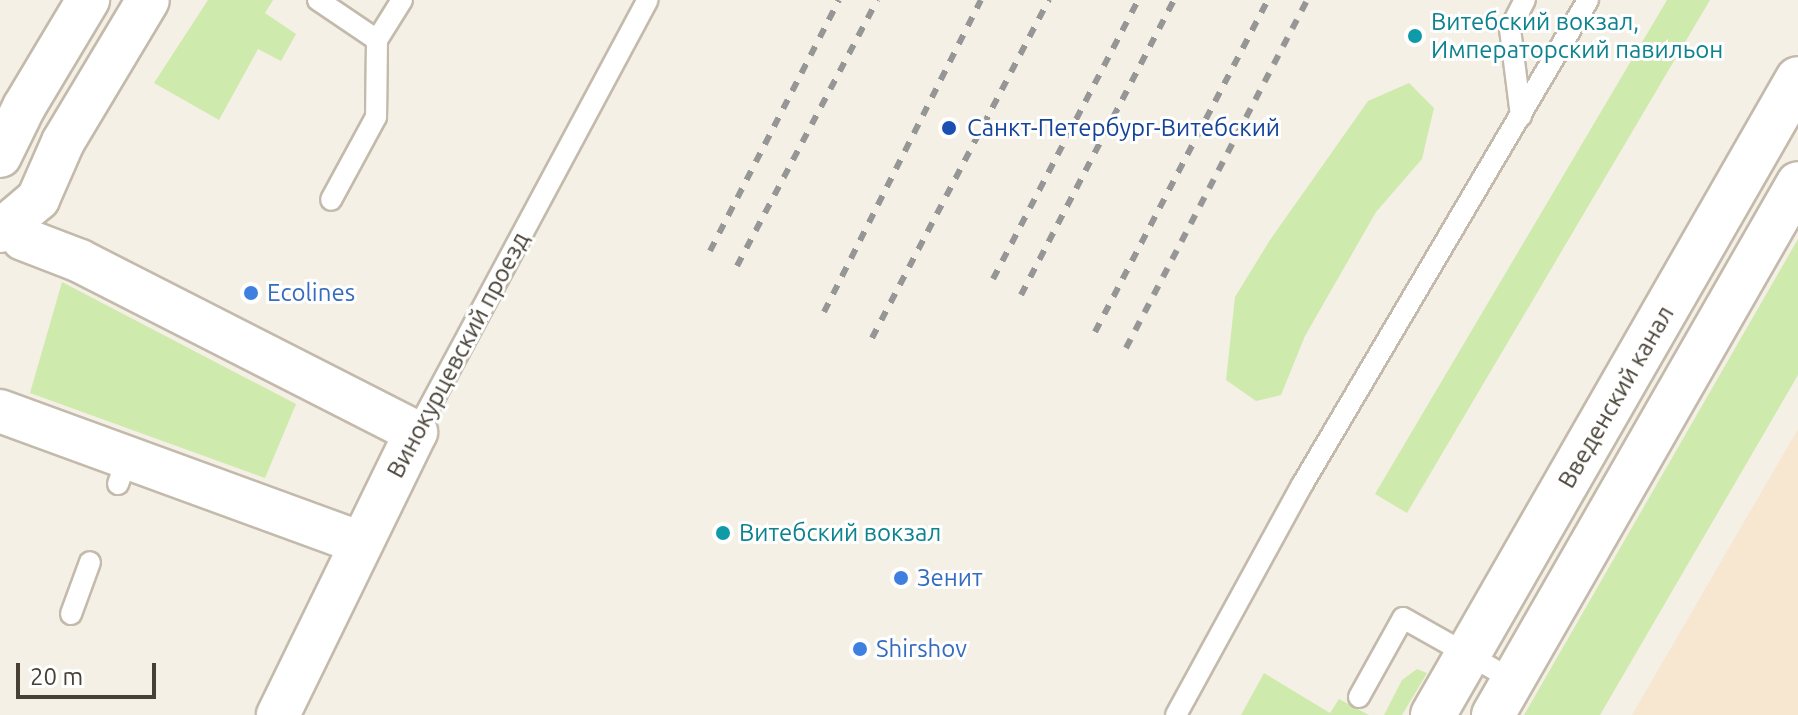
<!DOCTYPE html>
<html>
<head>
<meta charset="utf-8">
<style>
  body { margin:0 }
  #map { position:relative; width:1798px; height:715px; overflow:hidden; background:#f4f0e6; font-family:Ubuntu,sans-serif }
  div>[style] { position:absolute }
  .commercial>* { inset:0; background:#f7e6d0 }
  .green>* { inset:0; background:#cfeaad }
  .roads { filter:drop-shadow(2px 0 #c3baab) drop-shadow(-2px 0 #c3baab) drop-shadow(0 2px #c3baab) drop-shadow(0 -2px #c3baab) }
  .service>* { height:20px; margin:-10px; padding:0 10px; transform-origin:10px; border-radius:10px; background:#fff }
  .minor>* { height:42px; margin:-21px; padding:0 21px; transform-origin:21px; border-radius:21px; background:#fff }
  .tertiary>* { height:44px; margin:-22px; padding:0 22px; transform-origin:22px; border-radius:22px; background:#fff }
  .rail>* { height:6px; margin-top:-3px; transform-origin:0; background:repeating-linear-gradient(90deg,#969696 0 10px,transparent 0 20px) }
  .dots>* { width:22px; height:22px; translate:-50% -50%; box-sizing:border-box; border:4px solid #fff; border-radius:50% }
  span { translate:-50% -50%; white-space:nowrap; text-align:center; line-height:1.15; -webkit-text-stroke:6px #fff; paint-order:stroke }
  .culture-label { font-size:24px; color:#0d838f }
  .left { translate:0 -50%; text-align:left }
  .transit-label { font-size:24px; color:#164399 }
  .shop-label { font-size:24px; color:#366cbe }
  .street-label { font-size:24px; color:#474035 }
  .scale { position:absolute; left:16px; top:663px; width:140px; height:36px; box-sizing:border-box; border:4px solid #474035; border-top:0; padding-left:10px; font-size:24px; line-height:28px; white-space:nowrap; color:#474035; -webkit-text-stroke:6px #fff; paint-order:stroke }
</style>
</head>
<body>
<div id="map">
  <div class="commercial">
    <div style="clip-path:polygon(1798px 429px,1798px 715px,1632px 715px)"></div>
  </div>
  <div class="green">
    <div style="clip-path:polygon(208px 0,273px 0,265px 13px,296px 34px,281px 61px,258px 49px,219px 120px,154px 83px)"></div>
    <div style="clip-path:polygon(1667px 0,1710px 0,1407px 513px,1375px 494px)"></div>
    <div style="clip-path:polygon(1409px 83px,1434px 108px,1422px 159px,1376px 212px,1305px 336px,1281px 395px,1256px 401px,1226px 380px,1235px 297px,1270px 240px,1368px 101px)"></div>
    <div style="clip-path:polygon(1798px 239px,1798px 375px,1600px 715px,1524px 715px)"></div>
    <div style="clip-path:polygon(62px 282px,296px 404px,265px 478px,30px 393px)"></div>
    <div style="clip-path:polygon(1417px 669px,1427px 673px,1402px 715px,1384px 715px,1402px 680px)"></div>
    <div style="clip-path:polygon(1264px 673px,1330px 713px,1339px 699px,1369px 715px,1241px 715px)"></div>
  </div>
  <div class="roads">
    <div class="service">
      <div style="left:318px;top:0;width:71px;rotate:34.1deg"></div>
      <div style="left:377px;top:40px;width:77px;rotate:90.7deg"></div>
      <div style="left:376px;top:117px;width:94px;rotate:118.5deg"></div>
      <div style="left:377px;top:40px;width:47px;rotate:-58deg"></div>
      <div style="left:1521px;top:116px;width:88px;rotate:-97.2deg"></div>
      <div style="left:1510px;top:29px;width:33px;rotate:-63deg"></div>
      <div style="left:416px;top:432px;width:490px;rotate:-61.8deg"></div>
      <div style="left:118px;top:484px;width:29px;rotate:-70deg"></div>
      <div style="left:71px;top:614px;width:55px;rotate:-69.9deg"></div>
      <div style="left:1359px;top:697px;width:90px;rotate:-60.9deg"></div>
      <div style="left:1403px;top:618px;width:126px;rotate:29.4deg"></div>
      <div style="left:1176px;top:715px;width:262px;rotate:-61.3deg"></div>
      <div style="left:1302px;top:485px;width:563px;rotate:-59.47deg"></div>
    </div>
    <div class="minor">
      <div style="left:0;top:156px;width:55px;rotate:-63.9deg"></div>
      <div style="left:24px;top:107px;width:125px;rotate:-59.1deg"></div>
      <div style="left:0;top:231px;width:50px;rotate:-40.1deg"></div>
      <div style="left:38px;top:199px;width:62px;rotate:-66.3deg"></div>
      <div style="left:63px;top:142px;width:165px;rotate:-59.1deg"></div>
      <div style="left:23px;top:239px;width:61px;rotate:21.1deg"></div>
      <div style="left:80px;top:261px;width:377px;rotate:27deg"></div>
      <div style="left:416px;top:432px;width:315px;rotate:116deg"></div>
      <div style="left:0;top:411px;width:383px;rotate:20.1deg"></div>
      <div style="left:1493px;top:715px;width:613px;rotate:-60.17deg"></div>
    </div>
    <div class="tertiary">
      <div style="left:1433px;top:715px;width:733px;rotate:-60.15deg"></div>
    </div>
  </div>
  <div class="rail">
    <div style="left:710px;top:251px;width:282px;rotate:-62.8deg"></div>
    <div style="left:737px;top:266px;width:301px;rotate:-62.2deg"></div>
    <div style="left:993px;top:279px;width:314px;rotate:-62.5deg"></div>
    <div style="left:1021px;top:295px;width:332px;rotate:-62.6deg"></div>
    <div style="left:824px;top:312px;width:349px;rotate:-63.3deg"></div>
    <div style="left:1095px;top:332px;width:374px;rotate:-62.5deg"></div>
    <div style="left:872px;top:338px;width:382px;rotate:-62.4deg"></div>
    <div style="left:1126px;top:348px;width:392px;rotate:-62.5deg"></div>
  </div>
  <div class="dots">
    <div style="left:1415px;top:36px;background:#0f9aa8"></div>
    <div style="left:949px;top:128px;background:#1a4fb4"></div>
    <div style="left:251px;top:293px;background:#3f7fe0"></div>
    <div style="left:723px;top:533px;background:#0f9aa8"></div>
    <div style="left:901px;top:578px;background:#3f7fe0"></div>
    <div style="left:860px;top:649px;background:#3f7fe0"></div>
  </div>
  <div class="culture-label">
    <span class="left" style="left:1431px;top:36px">Витебский вокзал,<br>Императорский павильон</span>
    <span class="left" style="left:739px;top:533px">Витебский вокзал</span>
  </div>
  <div class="transit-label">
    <span class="left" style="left:967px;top:128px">Санкт-Петербург-Витебский</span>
  </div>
  <div class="shop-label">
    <span class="left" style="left:267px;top:293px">Ecolines</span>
    <span class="left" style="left:917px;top:578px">Зенит</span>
    <span class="left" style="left:876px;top:649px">Shirshov</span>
  </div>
  <div class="street-label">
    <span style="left:458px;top:355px;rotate:-62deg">Винокурцевский проезд</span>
    <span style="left:1616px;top:397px;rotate:-60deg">Введенский канал</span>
  </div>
  <div class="scale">20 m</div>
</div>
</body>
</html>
